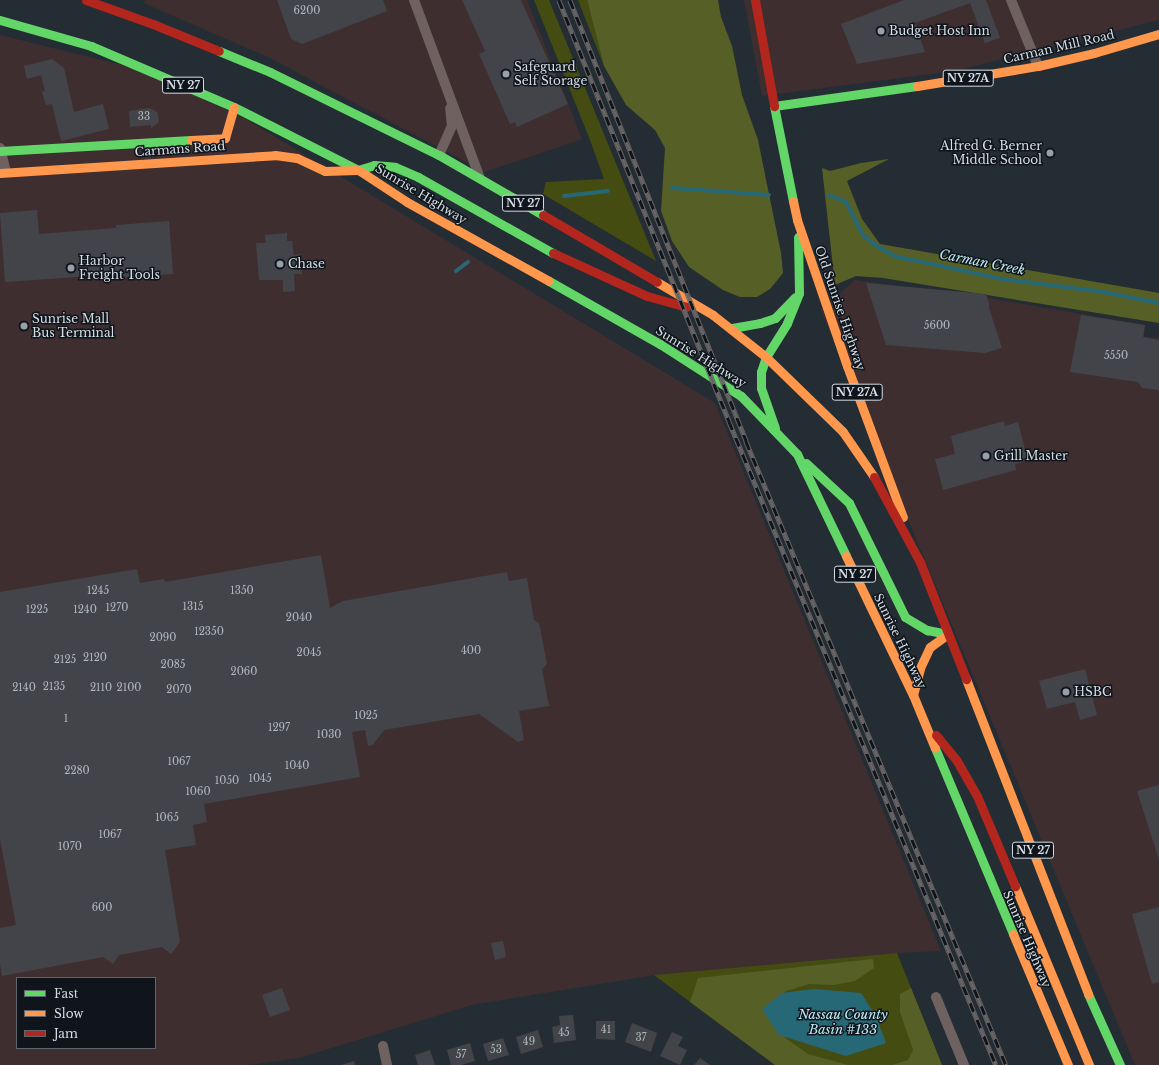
<!DOCTYPE html>
<html>
<head>
<meta charset="utf-8">
<style>
  body { margin:0 }
  #map { position:relative; width:1159px; height:1065px; overflow:hidden; background:#252d34; font-family:"Libre Baskerville",serif }
  div>[style] { position:absolute }
  .commercial>* { inset:0; background:#3e2e30 }
  .green>* { inset:0; background:#444c11 }
  .forest>* { inset:0; background:#565f25 }
  .water>* { inset:0; background:#276876 }
  .stream>* { height:4px; margin:-2px; padding:0 2px; transform-origin:2px; border-radius:2px; background:#276876 }
  .building>* { inset:0; background:#434449 }
  .street>* { height:10px; margin:-5px; padding:0 5px; transform-origin:5px; border-radius:5px; background:#6e615f }
  .fast>* { height:9px; margin:-4.5px; padding:0 4.5px; transform-origin:4.5px; border-radius:4.5px; background:#63d668 }
  .slow>* { height:9px; margin:-4.5px; padding:0 4.5px; transform-origin:4.5px; border-radius:4.5px; background:#ff974d }
  .jam>* { height:9px; margin:-4.5px; padding:0 4.5px; transform-origin:4.5px; border-radius:4.5px; background:#b3261e }
  .rail>* { height:4.5px; margin-top:-2.25px; transform-origin:0; background:repeating-linear-gradient(90deg,#0f151b 0 9px,#686465 0 18px); box-sizing:border-box; border-block:1px solid #686465 }
  .dots>* { width:11px; height:11px; translate:-50% -50%; box-sizing:border-box; border:2px solid #0f151b; border-radius:50% }
  span { translate:-50% -50%; white-space:nowrap; text-align:center; line-height:1.15; -webkit-text-stroke:3px #0f151b; paint-order:stroke }
  .number-label { font-size:10px; color:#b0b8bf }
  .number-label span { -webkit-text-stroke-width:0 }
  .shield-label span { padding:1px 3px; background:#0f151b; border:1px solid; border-radius:3px; -webkit-text-stroke-width:0 }
  .shield-label { font-size:11px; color:#d5dee6; font-weight:700 }
  .poi-label { font-size:12px; color:#d5dee6 }
  .left { translate:0 -50%; text-align:left }
  .right { translate:-100% -50%; text-align:right }
  .street-label { font-size:12px; color:#d5dee6 }
  .water-label { font-size:13px; color:#beebf6; font-style:italic }
  .legend { position:absolute; left:16px; top:977px; width:140px; height:72px; box-sizing:border-box; background:#0f151b; border:1px solid #5e656c; margin:0; padding:5px 7px; list-style:none; font-size:12px; color:#d5dee6 }
  .legend li { display:flex; align-items:center; gap:8px; height:20px }
  .legend b { width:20px; border:1px solid #5e656c }
</style>
</head>
<body>
<div id="map">
  <div class="commercial">
    <div style="clip-path:polygon(145px 0,527px 0,582px 139px,485px 172px,270px 58px,144px 3px)"></div>
    <div style="clip-path:polygon(744px 0,1159px 0,1159px 20px,954px 71px,762px 96px)"></div>
    <div style="clip-path:polygon(evenodd,0 35px,126px 66px,239px 115px,715px 403px,941px 951px,897px 953px,654px 975px,472px 1005px,299px 1058px,249px 1065px,0 1065px,0 35px,17px 978px,155px 978px,155px 1048px,17px 1048px,17px 978px)"></div>
    <div style="clip-path:polygon(855px 280px,988px 298px,1145px 325px,1144px 337px,1159px 338px,1159px 1065px,1135px 1065px,821px 310px)"></div>
  </div>
  <div class="green">
    <div style="clip-path:polygon(534px 0,549px 0,656px 261px,543px 194px,546px 182px,604px 179px,590px 140px)"></div>
    <div style="clip-path:polygon(578px 0,587px 0,604px 66px)"></div>
    <div style="clip-path:polygon(897px 953px,942px 1065px,775px 1065px,654px 975px)"></div>
  </div>
  <div class="forest">
    <div style="clip-path:polygon(587px 0,718px 0,721px 17px,732px 46px,742px 95px,758px 140px,781px 253px,783px 273px,770px 289px,757px 297px,740px 297px,723px 290px,689px 267px,672px 241px,661px 211px,665px 148px,655px 130px,626px 105px,604px 66px)"></div>
    <div style="clip-path:polygon(889px 159px,847px 181px,862px 219px,880px 244px,1159px 293px,1159px 323px,883px 278px,856px 276px,835px 285px,822px 168px,830px 171px,861px 163px)"></div>
    <div style="clip-path:polygon(873px 959px,874px 968px,855px 981px,834px 985px,809px 984px,786px 991px,769px 1014px,784px 1037px,808px 1054px,848px 1065px,775px 1065px,690px 1002px,698px 978px)"></div>
    <div style="clip-path:polygon(911px 988px,942px 1065px,892px 1065px,908px 1060px,913px 1050px,900px 1012px,900px 994px)"></div>
  </div>
  <div class="water">
    <div style="clip-path:polygon(814px 989px,861px 993px,876px 1016px,886px 1043px,846px 1056px,779px 1035px,762px 1009px,782px 993px)"></div>
  </div>
  <div class="stream">
    <div style="left:672px;top:188px;width:97px;rotate:4.1deg"></div>
    <div style="left:829px;top:195px;width:18px;rotate:22deg"></div>
    <div style="left:846px;top:202px;width:37px;rotate:63deg"></div>
    <div style="left:863px;top:235px;width:16px;rotate:40deg"></div>
    <div style="left:875px;top:245px;width:22px;rotate:30deg"></div>
    <div style="left:894px;top:256px;width:110px;rotate:12deg"></div>
    <div style="left:1002px;top:279px;width:103px;rotate:7.3deg"></div>
    <div style="left:1104px;top:292px;width:56px;rotate:11.3deg"></div>
    <div style="left:564px;top:196px;width:44px;rotate:-6.5deg"></div>
    <div style="left:456px;top:271px;width:15px;rotate:-37deg"></div>
  </div>
  <div class="building">
    <div style="clip-path:polygon(277px 0,383px 0,387px 11px,302px 44px,291px 39px)"></div>
    <div style="clip-path:polygon(462px 0,521px 0,568px 104px,517px 127px,515px 122px,510px 124px,479px 54px,485px 51px)"></div>
    <div style="clip-path:polygon(904px 0,986px 0,1000px 38px,985px 43px,970px 3px,915px 23px,925px 52px,857px 64px,841px 24px)"></div>
    <div style="clip-path:polygon(52px 59px,64px 68px,74px 112px,103px 104px,109px 129px,61px 141px,52px 104px,46px 105px,42px 92px,45px 91px,41px 75px,27px 79px,24px 66px)"></div>
    <div style="clip-path:polygon(150px 108px,158px 113px,159px 122px,151px 128px,151px 125px,130px 127px,129px 111px)"></div>
    <div style="clip-path:polygon(37px 210px,39px 234px,116px 228px,116px 225px,169px 221px,173px 274px,121px 278px,121px 274px,5px 282px,0 213px)"></div>
    <div style="clip-path:polygon(287px 233px,287px 241px,292px 241px,294px 255px,301px 254px,302px 274px,294px 274px,295px 291px,283px 292px,283px 280px,259px 280px,256px 243px,266px 243px,265px 235px)"></div>
    <div style="clip-path:polygon(866px 283px,986px 294px,989px 303px,989px 308px,1002px 348px,985px 353px,886px 345px)"></div>
    <div style="clip-path:polygon(1081px 315px,1145px 325px,1143px 337px,1159px 340px,1159px 390px,1142px 388px,1138px 382px,1070px 372px)"></div>
    <div style="clip-path:polygon(1004px 421px,1005px 426px,1018px 422px,1028px 461px,1015px 464px,1016px 470px,943px 490px,935px 459px,955px 454px,951px 436px)"></div>
    <div style="clip-path:polygon(321px 555px,330px 608px,343px 601px,507px 572px,509px 581px,527px 578px,534px 620px,539px 623px,547px 664px,542px 669px,549px 706px,519px 711px,524px 740px,518px 742px,479px 714px,384px 730px,373px 745px,368px 746px,365px 730px,352px 732px,360px 777px,204px 804px,207px 822px,193px 825px,196px 845px,165px 850px,180px 942px,171px 954px,162px 947px,119px 955px,113px 964px,103px 957px,2px 976px,0 963px,0 928px,16px 925px,0 839px,0 592px,137px 569px,140px 583px,164px 579px,165px 582px)"></div>
    <div style="clip-path:polygon(1085px 669px,1097px 715px,1080px 720px,1075px 702px,1047px 709px,1039px 681px)"></div>
    <div style="clip-path:polygon(1159px 785px,1159px 860px,1137px 791px)"></div>
    <div style="clip-path:polygon(1159px 907px,1159px 982px,1152px 984px,1132px 914px)"></div>
    <div style="clip-path:polygon(503px 941px,506px 957px,495px 960px,491px 943px)"></div>
    <div style="clip-path:polygon(282px 988px,290px 1010px,270px 1017px,262px 995px)"></div>
    <div style="clip-path:polygon(573px 1015px,576px 1040px,554px 1043px,552px 1027px,560px 1025px,559px 1016px)"></div>
    <div style="clip-path:polygon(596px 1021px,615px 1021px,615px 1040px,596px 1039px)"></div>
    <div style="clip-path:polygon(632px 1023px,657px 1033px,651px 1052px,625px 1042px)"></div>
    <div style="clip-path:polygon(538px 1030px,543px 1047px,521px 1054px,516px 1037px)"></div>
    <div style="clip-path:polygon(672px 1032px,683px 1037px,678px 1046px,687px 1050px,680px 1065px,660px 1056px)"></div>
    <div style="clip-path:polygon(503px 1038px,509px 1055px,488px 1061px,483px 1044px)"></div>
    <div style="clip-path:polygon(470px 1043px,475px 1061px,461px 1065px,451px 1065px,447px 1050px)"></div>
    <div style="clip-path:polygon(430px 1050px,435px 1065px,418px 1065px,415px 1055px)"></div>
    <div style="clip-path:polygon(700px 1058px,710px 1065px,694px 1065px)"></div>
    <div style="clip-path:polygon(354px 1061px,355px 1065px,341px 1065px)"></div>
  </div>
  <div class="street">
    <div style="left:414px;top:0;width:188px;rotate:69.7deg"></div>
    <div style="left:1011px;top:0;width:71px;rotate:67.8deg"></div>
    <div style="left:0;top:148px;width:25px;rotate:76deg"></div>
    <div style="left:439px;top:155px;width:32px;rotate:-66deg"></div>
    <div style="left:452px;top:126px;width:18px;rotate:-96deg"></div>
    <div style="left:936px;top:997px;width:74px;rotate:67.6deg"></div>
    <div style="left:383px;top:1046px;width:19px;rotate:78deg"></div>
  </div>
  <div class="fast">
    <div style="left:0;top:20px;width:95px;rotate:15.9deg"></div>
    <div style="left:91px;top:46px;width:155px;rotate:23.1deg"></div>
    <div style="left:234px;top:107px;width:141px;rotate:26.9deg"></div>
    <div style="left:219px;top:51px;width:55px;rotate:22.4deg"></div>
    <div style="left:270px;top:72px;width:188px;rotate:26.2deg"></div>
    <div style="left:439px;top:155px;width:120px;rotate:30deg"></div>
    <div style="left:0;top:151px;width:191px;rotate:-3.3deg"></div>
    <div style="left:358px;top:170px;width:17px;rotate:-17deg"></div>
    <div style="left:374px;top:165px;width:21px;rotate:5deg"></div>
    <div style="left:395px;top:167px;width:25px;rotate:23deg"></div>
    <div style="left:418px;top:177px;width:155px;rotate:29.4deg"></div>
    <div style="left:793px;top:201px;width:97px;rotate:-101.3deg"></div>
    <div style="left:774px;top:106px;width:144px;rotate:-8deg"></div>
    <div style="left:549px;top:281px;width:128px;rotate:29.6deg"></div>
    <div style="left:660px;top:344px;width:96px;rotate:32.7deg"></div>
    <div style="left:741px;top:396px;width:81px;rotate:46deg"></div>
    <div style="left:797px;top:454px;width:113px;rotate:64.3deg"></div>
    <div style="left:732px;top:328px;width:28px;rotate:-10deg"></div>
    <div style="left:760px;top:323px;width:16px;rotate:-18deg"></div>
    <div style="left:775px;top:318px;width:29px;rotate:-46deg"></div>
    <div style="left:775px;top:428px;width:42px;rotate:-109.3deg"></div>
    <div style="left:761px;top:388px;width:16px;rotate:-90deg"></div>
    <div style="left:761px;top:372px;width:16px;rotate:-72deg"></div>
    <div style="left:766px;top:357px;width:40px;rotate:-58deg"></div>
    <div style="left:787px;top:323px;width:32px;rotate:-68deg"></div>
    <div style="left:799px;top:293px;width:56px;rotate:-91deg"></div>
    <div style="left:806px;top:463px;width:59px;rotate:42.9deg"></div>
    <div style="left:849px;top:503px;width:127px;rotate:63.8deg"></div>
    <div style="left:905px;top:617px;width:26px;rotate:31deg"></div>
    <div style="left:927px;top:630px;width:21px;rotate:11deg"></div>
    <div style="left:935px;top:748px;width:202px;rotate:67.2deg"></div>
    <div style="left:1088px;top:994px;width:78px;rotate:65.7deg"></div>
  </div>
  <div class="slow">
    <div style="left:917px;top:86px;width:123px;rotate:-9.4deg"></div>
    <div style="left:1038px;top:66px;width:57px;rotate:-13.1deg"></div>
    <div style="left:1094px;top:53px;width:68px;rotate:-16.3deg"></div>
    <div style="left:191px;top:140px;width:34px;rotate:-3deg"></div>
    <div style="left:225px;top:138px;width:32px;rotate:-74deg"></div>
    <div style="left:360px;top:171px;width:56px;rotate:33.4deg"></div>
    <div style="left:407px;top:202px;width:162px;rotate:29.1deg"></div>
    <div style="left:0;top:173px;width:276px;rotate:-3.7deg"></div>
    <div style="left:275px;top:155px;width:22px;rotate:8deg"></div>
    <div style="left:297px;top:158px;width:31px;rotate:25deg"></div>
    <div style="left:325px;top:171px;width:32px;rotate:-2deg"></div>
    <div style="left:793px;top:201px;width:19px;rotate:78deg"></div>
    <div style="left:797px;top:220px;width:154px;rotate:71.1deg"></div>
    <div style="left:847px;top:366px;width:161px;rotate:69.7deg"></div>
    <div style="left:657px;top:282px;width:65px;rotate:30.5deg"></div>
    <div style="left:713px;top:315px;width:68px;rotate:38.4deg"></div>
    <div style="left:766px;top:357px;width:107px;rotate:44.2deg"></div>
    <div style="left:843px;top:432px;width:55px;rotate:55.4deg"></div>
    <div style="left:846px;top:556px;width:154px;rotate:64.3deg"></div>
    <div style="left:913px;top:695px;width:57px;rotate:67.5deg"></div>
    <div style="left:966px;top:679px;width:338px;rotate:68.8deg"></div>
    <div style="left:913px;top:695px;width:28px;rotate:-75deg"></div>
    <div style="left:920px;top:668px;width:23px;rotate:-65deg"></div>
    <div style="left:930px;top:647px;width:22px;rotate:-36deg"></div>
    <div style="left:1015px;top:886px;width:194px;rotate:67.5deg"></div>
    <div style="left:1013px;top:934px;width:142px;rotate:67.2deg"></div>
  </div>
  <div class="jam">
    <div style="left:86px;top:0;width:71px;rotate:19.7deg"></div>
    <div style="left:153px;top:24px;width:71px;rotate:22.2deg"></div>
    <div style="left:755px;top:0;width:108px;rotate:79.8deg"></div>
    <div style="left:543px;top:215px;width:132px;rotate:30.4deg"></div>
    <div style="left:553px;top:253px;width:103px;rotate:24.6deg"></div>
    <div style="left:647px;top:296px;width:41px;rotate:15.4deg"></div>
    <div style="left:874px;top:477px;width:97px;rotate:61.6deg"></div>
    <div style="left:920px;top:562px;width:126px;rotate:68.5deg"></div>
    <div style="left:936px;top:735px;width:33px;rotate:51deg"></div>
    <div style="left:957px;top:761px;width:40px;rotate:60.3deg"></div>
    <div style="left:977px;top:796px;width:98px;rotate:67.1deg"></div>
  </div>
  <div class="rail">
    <div style="left:559px;top:0;width:454px;rotate:68deg"></div>
    <div style="left:729px;top:421px;width:697px;rotate:67.48deg"></div>
    <div style="left:570px;top:0;width:475px;rotate:68.2deg"></div>
    <div style="left:746px;top:441px;width:676px;rotate:67.38deg"></div>
  </div>
  <div class="dots">
    <div style="left:881px;top:31px;background:#97a0a8"></div>
    <div style="left:506px;top:74px;background:#97a0a8"></div>
    <div style="left:1050px;top:153px;background:#97a0a8"></div>
    <div style="left:280px;top:264px;background:#97a0a8"></div>
    <div style="left:71px;top:268px;background:#97a0a8"></div>
    <div style="left:24px;top:326px;background:#97a0a8"></div>
    <div style="left:986px;top:456px;background:#97a0a8"></div>
    <div style="left:1066px;top:692px;background:#97a0a8"></div>
  </div>
  <div class="number-label">
    <span style="left:307px;top:11px">6200</span>
    <span style="left:144px;top:117px">33</span>
    <span style="left:937px;top:326px">5600</span>
    <span style="left:1116px;top:356px">5550</span>
    <span style="left:98px;top:591px">1245</span>
    <span style="left:242px;top:591px">1350</span>
    <span style="left:193px;top:607px">1315</span>
    <span style="left:117px;top:608px">1270</span>
    <span style="left:37px;top:610px">1225</span>
    <span style="left:85px;top:610px">1240</span>
    <span style="left:299px;top:618px">2040</span>
    <span style="left:209px;top:632px">12350</span>
    <span style="left:163px;top:638px">2090</span>
    <span style="left:471px;top:651px">400</span>
    <span style="left:309px;top:653px">2045</span>
    <span style="left:95px;top:658px">2120</span>
    <span style="left:65px;top:660px">2125</span>
    <span style="left:173px;top:665px">2085</span>
    <span style="left:244px;top:672px">2060</span>
    <span style="left:54px;top:687px">2135</span>
    <span style="left:24px;top:688px">2140</span>
    <span style="left:101px;top:688px">2110</span>
    <span style="left:129px;top:688px">2100</span>
    <span style="left:179px;top:690px">2070</span>
    <span style="left:366px;top:716px">1025</span>
    <span style="left:66px;top:719px">1</span>
    <span style="left:279px;top:728px">1297</span>
    <span style="left:329px;top:735px">1030</span>
    <span style="left:179px;top:762px">1067</span>
    <span style="left:297px;top:766px">1040</span>
    <span style="left:77px;top:771px">2280</span>
    <span style="left:260px;top:779px">1045</span>
    <span style="left:227px;top:781px">1050</span>
    <span style="left:198px;top:792px">1060</span>
    <span style="left:167px;top:818px">1065</span>
    <span style="left:110px;top:835px">1067</span>
    <span style="left:70px;top:847px">1070</span>
    <span style="left:102px;top:908px">600</span>
    <span style="left:606px;top:1030px">41</span>
    <span style="left:564px;top:1033px">45</span>
    <span style="left:641px;top:1038px">37</span>
    <span style="left:529px;top:1042px">49</span>
    <span style="left:496px;top:1050px">53</span>
    <span style="left:461px;top:1055px">57</span>
  </div>
  <div class="shield-label">
    <span style="left:968px;top:78px">NY 27A</span>
    <span style="left:183px;top:85px">NY 27</span>
    <span style="left:523px;top:203px">NY 27</span>
    <span style="left:857px;top:392px">NY 27A</span>
    <span style="left:855px;top:574px">NY 27</span>
    <span style="left:1033px;top:850px">NY 27</span>
  </div>
  <div class="poi-label">
    <span class="left" style="left:889px;top:31px">Budget Host Inn</span>
    <span class="left" style="left:514px;top:74px">Safeguard<br>Self Storage</span>
    <span class="right" style="left:1042px;top:153px">Alfred G. Berner<br>Middle School</span>
    <span class="left" style="left:79px;top:268px">Harbor<br>Freight Tools</span>
    <span class="left" style="left:288px;top:264px">Chase</span>
    <span class="left" style="left:32px;top:326px">Sunrise Mall<br>Bus Terminal</span>
    <span class="left" style="left:994px;top:456px">Grill Master</span>
    <span class="left" style="left:1074px;top:692px">HSBC</span>
  </div>
  <div class="street-label">
    <span style="left:1059px;top:47px;rotate:-13deg">Carman Mill Road</span>
    <span style="left:180px;top:149px;rotate:-4deg">Carmans Road</span>
    <span style="left:421px;top:194px;rotate:31deg">Sunrise Highway</span>
    <span style="left:840px;top:308px;rotate:71deg">Old Sunrise Highway</span>
    <span style="left:701px;top:357px;rotate:32deg">Sunrise Highway</span>
    <span style="left:900px;top:641px;rotate:64deg">Sunrise Highway</span>
    <span style="left:1027px;top:939px;rotate:67deg">Sunrise Highway</span>
  </div>
  <div class="water-label">
    <span style="left:982px;top:263px;rotate:11deg">Carman Creek</span>
    <span style="left:843px;top:1023px">Nassau County<br>Basin #133</span>
  </div>
  <ul class="legend">
  <li><b style="height:5px;background:#63d668"></b>Fast</li>
  <li><b style="height:5px;background:#ff974d"></b>Slow</li>
  <li><b style="height:5px;background:#b3261e"></b>Jam</li>
  </ul>
</div>
</body>
</html>
